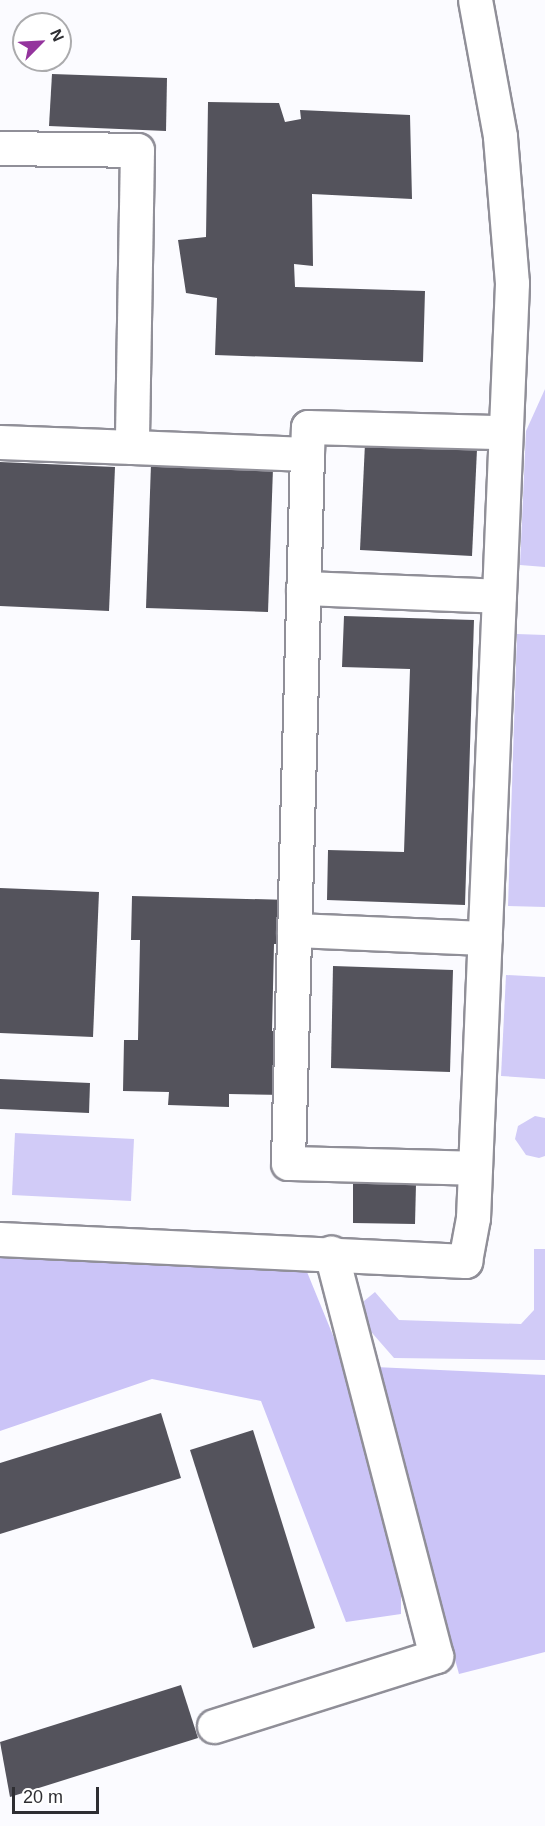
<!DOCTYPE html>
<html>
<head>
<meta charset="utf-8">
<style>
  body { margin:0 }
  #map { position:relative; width:545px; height:1826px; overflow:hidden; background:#fbfbff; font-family:Arial,sans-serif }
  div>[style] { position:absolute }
  .green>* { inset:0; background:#d1cbf7 }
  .forest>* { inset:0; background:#cbc4f7 }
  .building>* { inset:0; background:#54535c }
  .roads { filter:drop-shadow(2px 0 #908f98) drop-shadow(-2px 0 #908f98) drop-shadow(0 2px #908f98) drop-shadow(0 -2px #908f98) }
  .minor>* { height:33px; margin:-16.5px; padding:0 16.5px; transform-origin:16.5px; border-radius:16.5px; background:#fff }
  span { translate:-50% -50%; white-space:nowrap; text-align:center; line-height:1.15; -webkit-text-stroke:6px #fff; paint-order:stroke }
  .north { position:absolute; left:12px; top:12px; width:60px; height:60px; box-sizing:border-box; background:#fff; border:2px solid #ababad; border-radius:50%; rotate:66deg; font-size:16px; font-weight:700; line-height:24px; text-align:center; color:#2e2e32 }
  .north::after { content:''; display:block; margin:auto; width:21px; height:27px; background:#94349d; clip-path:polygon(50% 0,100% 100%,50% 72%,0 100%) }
  .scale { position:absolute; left:12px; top:1787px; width:87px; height:27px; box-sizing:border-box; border:3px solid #2e2e32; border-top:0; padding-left:8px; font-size:18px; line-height:21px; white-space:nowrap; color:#2e2e32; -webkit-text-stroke:4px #fff; paint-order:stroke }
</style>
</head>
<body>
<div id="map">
  <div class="green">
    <div style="clip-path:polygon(545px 389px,545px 567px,520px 565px,526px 431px)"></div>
    <div style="clip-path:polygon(517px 634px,545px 635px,545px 907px,508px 906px)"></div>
    <div style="clip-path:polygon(506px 975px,545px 977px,545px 1079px,501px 1076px)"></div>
    <div style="clip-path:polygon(535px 1116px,545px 1118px,545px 1156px,539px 1158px,526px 1155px,515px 1139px,518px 1126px)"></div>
    <div style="clip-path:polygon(15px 1133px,134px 1139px,131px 1201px,12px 1195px)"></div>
    <div style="clip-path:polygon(534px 1249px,545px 1249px,545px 1360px,394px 1358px,366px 1326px,364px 1301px,375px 1292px,399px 1320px,521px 1324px,534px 1310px)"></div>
  </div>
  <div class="forest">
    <div style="clip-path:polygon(0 1254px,305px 1267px,341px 1355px,401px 1588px,401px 1614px,346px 1622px,261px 1401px,152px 1379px,0 1431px)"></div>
    <div style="clip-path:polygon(375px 1367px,545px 1375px,545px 1652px,459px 1674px)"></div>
  </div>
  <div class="building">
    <div style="clip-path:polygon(52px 74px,167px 78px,166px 131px,49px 126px)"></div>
    <div style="clip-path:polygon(208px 102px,279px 103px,285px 122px,301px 119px,300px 110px,410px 115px,412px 199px,312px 194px,313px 266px,294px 264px,295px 287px,425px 291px,423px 362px,215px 355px,217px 298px,186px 293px,178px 240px,206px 237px)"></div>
    <div style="clip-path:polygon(365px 443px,477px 449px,472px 556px,360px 550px)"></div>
    <div style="clip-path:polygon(0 462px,115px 467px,109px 611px,0 606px)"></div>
    <div style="clip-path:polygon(151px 464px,273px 468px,268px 612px,146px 608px)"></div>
    <div style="clip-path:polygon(344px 616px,474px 620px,465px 905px,327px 900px,328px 850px,404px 852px,410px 669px,342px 667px)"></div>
    <div style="clip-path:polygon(0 888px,99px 892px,93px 1037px,0 1033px)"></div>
    <div style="clip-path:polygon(132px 896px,290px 900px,289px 944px,274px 944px,272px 1031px,286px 1032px,285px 1095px,229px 1094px,229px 1107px,168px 1105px,169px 1092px,123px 1091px,124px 1040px,138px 1040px,140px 940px,131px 940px)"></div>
    <div style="clip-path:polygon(333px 966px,453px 970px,450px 1072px,331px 1068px)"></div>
    <div style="clip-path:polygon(0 1079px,90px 1083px,89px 1113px,0 1109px)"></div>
    <div style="clip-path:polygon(353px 1183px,416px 1184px,415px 1224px,353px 1223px)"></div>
    <div style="clip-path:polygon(161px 1413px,181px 1478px,0 1534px,0 1463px)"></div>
    <div style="clip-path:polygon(253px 1430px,315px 1628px,253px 1648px,190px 1450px)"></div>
    <div style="clip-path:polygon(181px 1685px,198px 1738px,10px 1797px,0 1742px)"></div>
  </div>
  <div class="roads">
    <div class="minor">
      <div style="left:0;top:148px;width:137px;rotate:0.8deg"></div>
      <div style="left:137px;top:150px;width:297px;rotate:91deg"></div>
      <div style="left:132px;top:447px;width:175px;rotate:2.3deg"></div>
      <div style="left:307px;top:454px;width:27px;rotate:-88deg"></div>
      <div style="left:308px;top:427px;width:197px;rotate:1.5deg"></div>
      <div style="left:0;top:442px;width:132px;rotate:2.2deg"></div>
      <div style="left:307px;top:454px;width:709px;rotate:91.54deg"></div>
      <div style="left:288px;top:1163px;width:187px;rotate:1.5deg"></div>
      <div style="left:303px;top:588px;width:196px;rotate:2.3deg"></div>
      <div style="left:294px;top:930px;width:191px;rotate:2.4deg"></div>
      <div style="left:0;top:1239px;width:466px;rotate:2.7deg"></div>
      <div style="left:465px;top:1261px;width:44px;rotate:-79.5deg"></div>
      <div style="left:473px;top:1218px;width:936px;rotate:-87.61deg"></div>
      <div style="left:512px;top:283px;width:147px;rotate:-94.7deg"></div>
      <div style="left:500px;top:136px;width:138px;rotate:-100.4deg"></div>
      <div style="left:214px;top:1726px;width:233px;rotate:-17.5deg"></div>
      <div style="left:436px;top:1656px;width:417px;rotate:-104.6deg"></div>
    </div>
  </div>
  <div class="north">N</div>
  <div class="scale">20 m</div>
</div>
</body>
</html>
